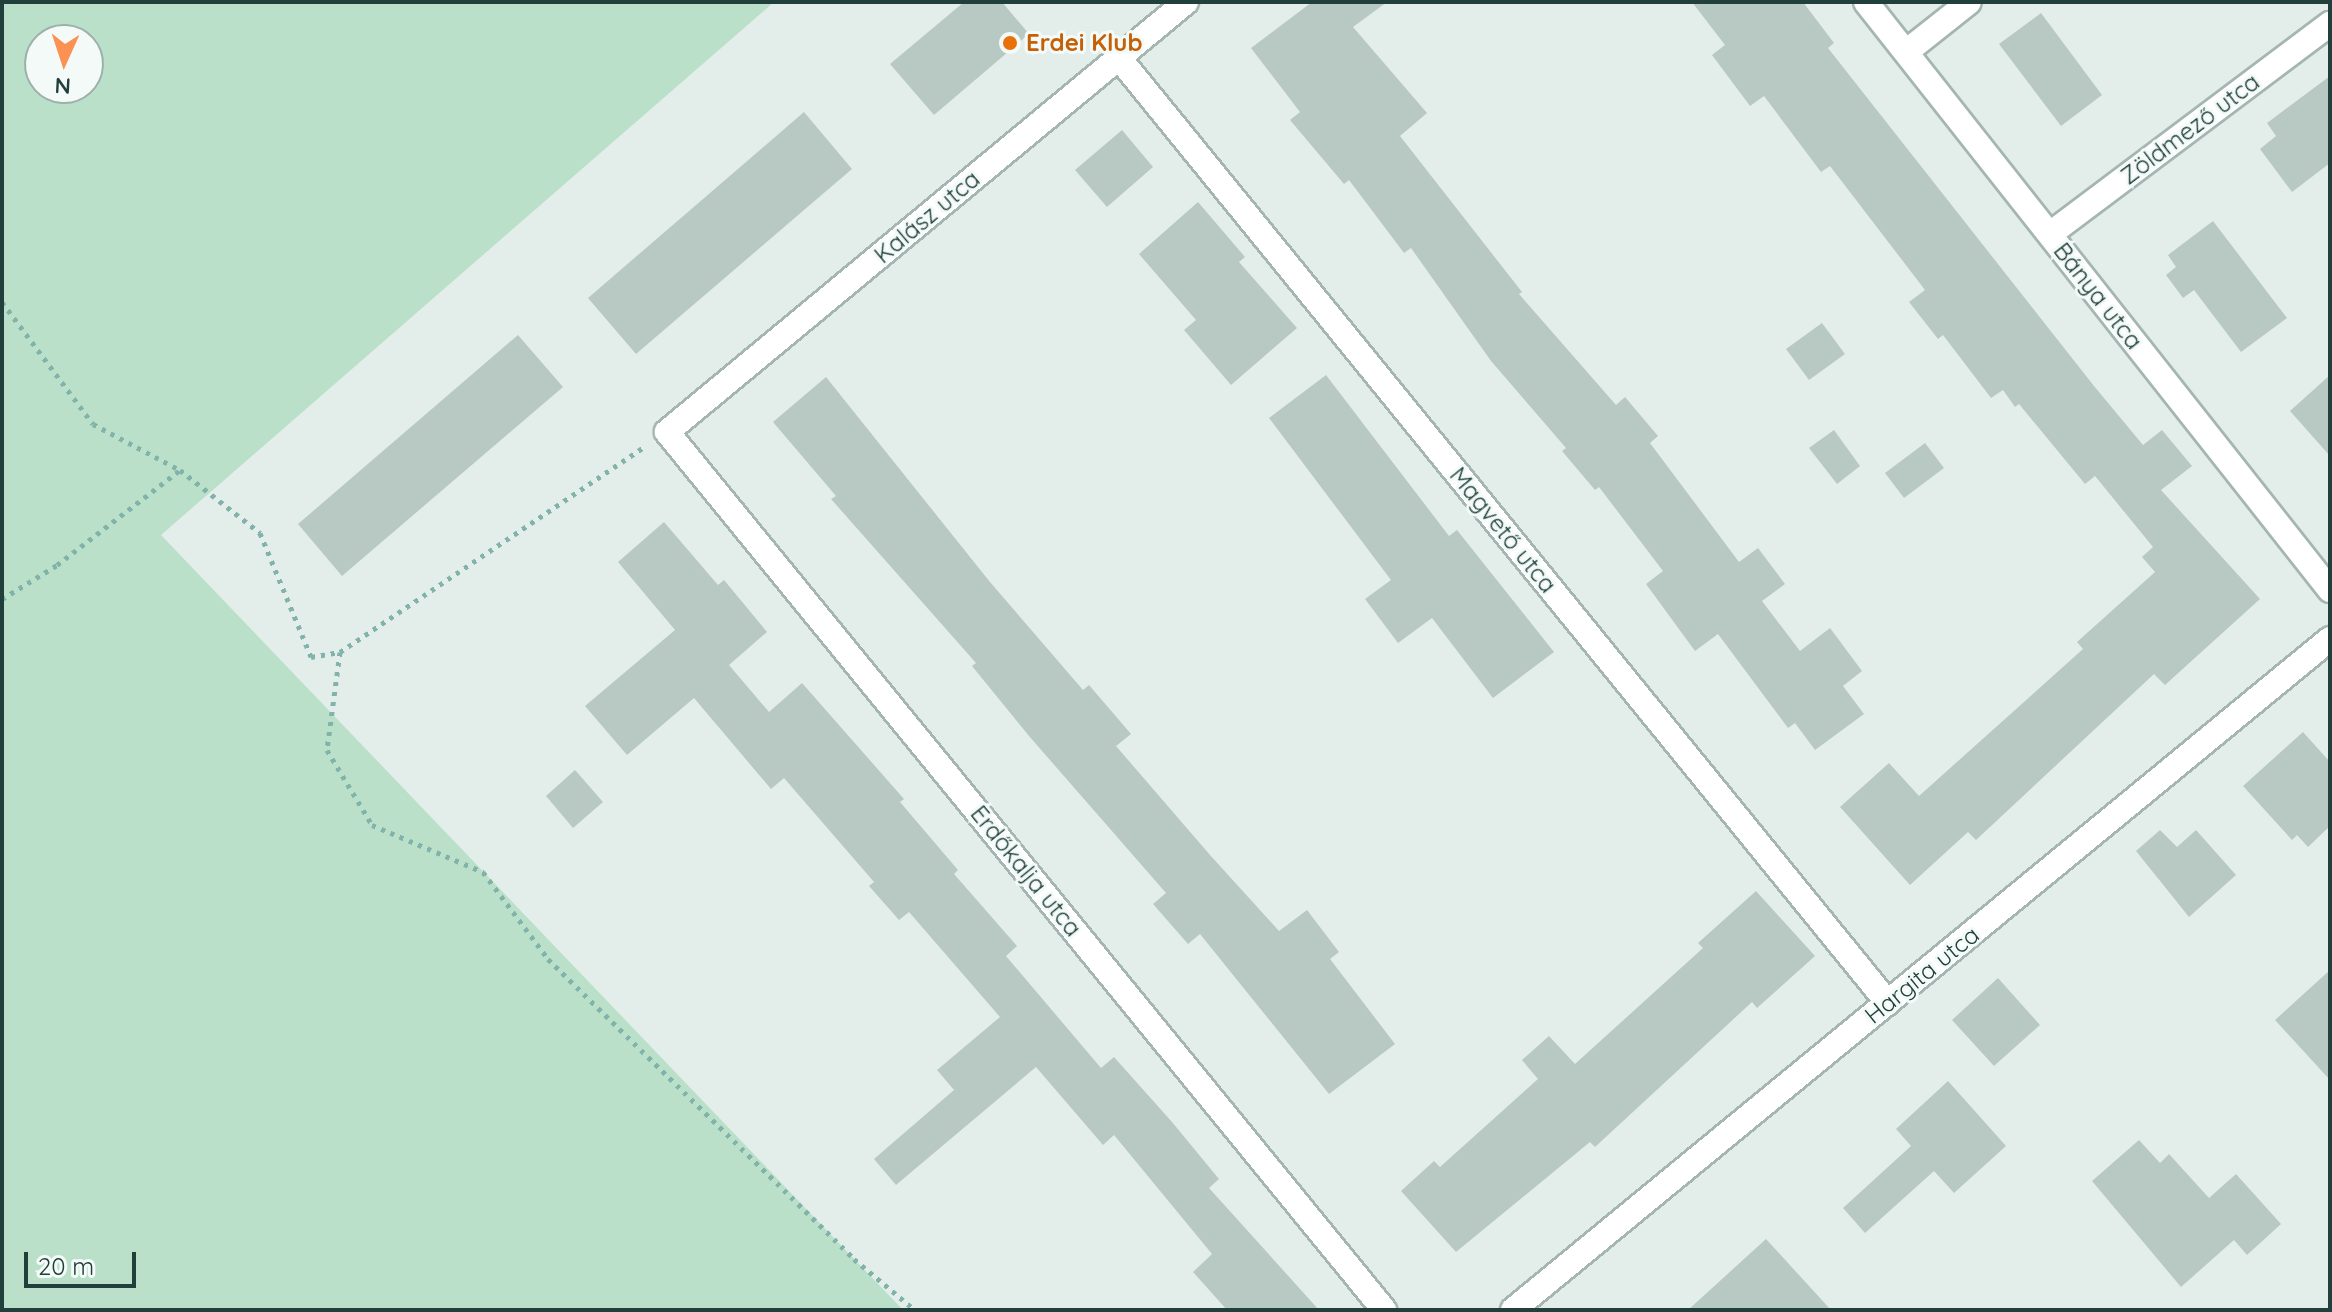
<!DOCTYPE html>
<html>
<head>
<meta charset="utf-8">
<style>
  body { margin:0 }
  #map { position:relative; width:2332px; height:1312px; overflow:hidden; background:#e3eeea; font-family:Quicksand,sans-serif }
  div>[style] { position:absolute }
  .green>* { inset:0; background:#bae0c9 }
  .building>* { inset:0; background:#b8c9c3 }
  .path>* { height:5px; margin-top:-2.5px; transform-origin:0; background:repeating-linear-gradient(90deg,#81b3aa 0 4px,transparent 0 10px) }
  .roads { filter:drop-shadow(2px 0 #a5b6b2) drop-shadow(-2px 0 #a5b6b2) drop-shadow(0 2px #a5b6b2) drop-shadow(0 -2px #a5b6b2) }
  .minor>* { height:24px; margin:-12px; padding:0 12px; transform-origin:12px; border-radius:12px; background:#fff }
  .dots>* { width:22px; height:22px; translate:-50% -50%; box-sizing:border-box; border:4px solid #f3faf7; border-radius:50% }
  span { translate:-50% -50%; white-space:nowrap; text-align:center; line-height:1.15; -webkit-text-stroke:6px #f3faf7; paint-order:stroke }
  .food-label { font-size:24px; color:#c56008; font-weight:700 }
  .left { translate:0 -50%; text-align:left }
  .street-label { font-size:24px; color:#21403c }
  .frame { position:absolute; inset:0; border:4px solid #21403c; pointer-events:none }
  .north { position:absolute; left:24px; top:24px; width:80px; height:80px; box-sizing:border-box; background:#f3faf7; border:2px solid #9fb0ac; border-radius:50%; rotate:183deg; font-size:22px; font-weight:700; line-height:32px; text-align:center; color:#21403c }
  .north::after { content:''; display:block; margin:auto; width:28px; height:36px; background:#fb9153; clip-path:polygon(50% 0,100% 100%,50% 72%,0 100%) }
  .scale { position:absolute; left:24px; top:1252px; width:112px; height:36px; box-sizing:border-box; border:4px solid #21403c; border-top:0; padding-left:10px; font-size:24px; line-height:28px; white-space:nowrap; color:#21403c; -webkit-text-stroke:6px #f3faf7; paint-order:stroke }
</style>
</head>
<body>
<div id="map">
  <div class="green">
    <div style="clip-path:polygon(evenodd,2px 2px,774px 2px,161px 535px,903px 1310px,2px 1310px,2px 2px,40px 40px,88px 40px,88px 88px,40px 88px,40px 40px)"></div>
  </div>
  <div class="building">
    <div style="clip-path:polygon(964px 2px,1002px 2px,1029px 34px,934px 115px,890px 64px)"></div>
    <div style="clip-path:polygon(1312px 2px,1387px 2px,1353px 27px,1427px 113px,1400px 136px,1522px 292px,1519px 294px,1616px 405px,1625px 397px,1658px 436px,1650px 443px,1739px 562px,1758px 548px,1785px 584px,1762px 601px,1800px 651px,1830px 628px,1862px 671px,1843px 686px,1864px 714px,1815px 750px,1795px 723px,1788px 728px,1718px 634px,1695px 651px,1646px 584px,1663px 571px,1599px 487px,1595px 490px,1562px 451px,1566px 448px,1491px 361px,1411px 248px,1404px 253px,1349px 180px,1344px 184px,1290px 120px,1300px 112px,1251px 48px)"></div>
    <div style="clip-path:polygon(1692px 2px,1803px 2px,1834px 43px,1828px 48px,2094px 386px,2143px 445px,2162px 430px,2192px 466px,2161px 490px,2260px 599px,2165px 685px,2154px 674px,1976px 840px,1968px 832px,1910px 885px,1840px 807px,1889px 763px,1919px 796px,2083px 649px,2077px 642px,2155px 572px,2142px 557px,2153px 547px,2095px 476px,2085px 484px,2019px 404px,2015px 407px,2003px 390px,1991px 398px,1943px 335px,1938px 339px,1909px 302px,1925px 290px,1830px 166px,1821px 172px,1764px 96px,1750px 106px,1712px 55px,1725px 45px)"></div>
    <div style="clip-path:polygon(2041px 13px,2102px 95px,2061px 126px,1999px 44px)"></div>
    <div style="clip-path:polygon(2330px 76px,2330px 163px,2292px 192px,2260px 149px,2276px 136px,2267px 123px)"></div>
    <div style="clip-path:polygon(804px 112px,852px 169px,636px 354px,588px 298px)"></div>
    <div style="clip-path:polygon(1122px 130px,1153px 167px,1107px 207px,1075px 170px)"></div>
    <div style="clip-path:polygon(1198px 202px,1245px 257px,1239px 262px,1297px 328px,1231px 385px,1184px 330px,1196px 320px,1139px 254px)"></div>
    <div style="clip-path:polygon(2213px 221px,2287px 318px,2241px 352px,2194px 290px,2183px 298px,2166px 275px,2176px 267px,2168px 255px)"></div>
    <div style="clip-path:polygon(1822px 323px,1845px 354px,1809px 380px,1786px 349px)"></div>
    <div style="clip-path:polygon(518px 335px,563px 387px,342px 576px,298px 524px)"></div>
    <div style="clip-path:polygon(1326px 375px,1449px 536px,1457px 530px,1554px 652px,1493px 698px,1432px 618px,1398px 643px,1365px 599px,1391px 580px,1269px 418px)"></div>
    <div style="clip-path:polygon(2330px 375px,2330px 456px,2290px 411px)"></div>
    <div style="clip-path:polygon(826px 377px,990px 582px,1083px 690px,1089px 685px,1131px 734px,1116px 746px,1210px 855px,1279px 931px,1307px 910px,1339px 952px,1330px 959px,1395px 1044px,1329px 1094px,1200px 934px,1188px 944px,1153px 904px,1166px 893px,1029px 736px,972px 666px,976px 663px,831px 499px,836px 496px,773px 422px)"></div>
    <div style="clip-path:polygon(1834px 430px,1860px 466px,1837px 484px,1809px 448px)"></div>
    <div style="clip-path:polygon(1925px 443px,1944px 468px,1904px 498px,1885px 473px)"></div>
    <div style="clip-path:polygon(664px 522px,718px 585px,724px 580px,767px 632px,729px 665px,769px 712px,802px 683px,904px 799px,900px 802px,958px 870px,954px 874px,1017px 946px,1006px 956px,1101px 1068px,1114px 1057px,1172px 1122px,1219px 1179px,1209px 1188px,1319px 1310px,1227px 1310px,1193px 1272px,1212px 1254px,1114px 1135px,1103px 1145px,1036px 1067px,896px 1185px,874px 1159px,954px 1090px,937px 1070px,1000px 1017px,909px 912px,899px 920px,869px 886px,874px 882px,784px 778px,771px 789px,694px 698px,627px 755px,585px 706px,675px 630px,618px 562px)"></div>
    <div style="clip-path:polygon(2303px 732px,2330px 762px,2330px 826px,2308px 847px,2297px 835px,2292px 840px,2243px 786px)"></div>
    <div style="clip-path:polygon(575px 770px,603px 802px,573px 828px,546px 796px)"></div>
    <div style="clip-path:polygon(2160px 830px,2177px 847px,2196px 830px,2236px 875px,2189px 917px,2136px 851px)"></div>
    <div style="clip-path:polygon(1756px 891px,1815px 956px,1757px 1008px,1752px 1002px,1595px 1147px,1590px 1142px,1456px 1252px,1401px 1191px,1434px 1161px,1440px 1167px,1538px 1079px,1522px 1060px,1549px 1036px,1575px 1064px,1703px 948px,1698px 943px)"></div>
    <div style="clip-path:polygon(2330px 970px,2330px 1080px,2275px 1020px)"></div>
    <div style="clip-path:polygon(1998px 978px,2040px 1025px,1994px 1066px,1952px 1020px)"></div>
    <div style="clip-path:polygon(1948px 1081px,2006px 1146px,1954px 1193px,1934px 1171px,1865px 1233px,1843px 1208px,1911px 1146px,1896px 1129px)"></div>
    <div style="clip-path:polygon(2139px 1140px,2160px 1163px,2169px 1154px,2209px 1198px,2236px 1174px,2281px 1224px,2247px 1255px,2234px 1240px,2181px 1287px,2092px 1181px)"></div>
    <div style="clip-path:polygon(1766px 1239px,1831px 1310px,1688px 1310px)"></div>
  </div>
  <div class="path">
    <div style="left:2px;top:302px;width:152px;rotate:53.3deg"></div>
    <div style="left:93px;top:424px;width:98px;rotate:27.9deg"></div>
    <div style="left:180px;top:470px;width:102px;rotate:38.2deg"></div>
    <div style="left:260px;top:533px;width:134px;rotate:67.6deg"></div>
    <div style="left:311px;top:657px;width:29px;rotate:-10deg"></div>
    <div style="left:340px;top:652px;width:365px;rotate:-34deg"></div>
    <div style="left:2px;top:599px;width:65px;rotate:-31.7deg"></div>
    <div style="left:57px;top:565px;width:155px;rotate:-37.7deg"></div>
    <div style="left:340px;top:652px;width:99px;rotate:97.6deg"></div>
    <div style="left:327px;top:750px;width:87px;rotate:59deg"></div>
    <div style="left:372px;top:825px;width:121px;rotate:22.9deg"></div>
    <div style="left:483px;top:872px;width:109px;rotate:53.2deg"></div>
    <div style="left:548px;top:959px;width:429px;rotate:44.4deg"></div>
    <div style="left:854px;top:1259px;width:80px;rotate:39.9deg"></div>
  </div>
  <div class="roads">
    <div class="minor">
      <div style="left:1186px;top:2px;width:674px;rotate:140.36deg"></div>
      <div style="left:667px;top:432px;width:1134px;rotate:50.76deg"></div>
      <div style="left:1866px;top:2px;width:749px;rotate:51.72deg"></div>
      <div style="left:1906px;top:52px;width:80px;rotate:-38.4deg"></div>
      <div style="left:1119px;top:58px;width:1218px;rotate:50.86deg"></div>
      <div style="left:2050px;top:234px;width:350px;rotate:-36.9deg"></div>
      <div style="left:1513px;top:1310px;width:1057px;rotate:-39.4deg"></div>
    </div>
  </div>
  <div class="dots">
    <div style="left:1010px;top:43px;background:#e8710a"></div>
  </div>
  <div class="food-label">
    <span class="left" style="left:1026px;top:43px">Erdei Klub</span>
  </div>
  <div class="street-label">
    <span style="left:2190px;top:129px;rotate:-37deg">Zöldmező utca</span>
    <span style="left:927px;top:217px;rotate:-40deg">Kalász utca</span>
    <span style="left:2098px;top:296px;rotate:52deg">Bánya utca</span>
    <span style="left:1503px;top:530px;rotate:51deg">Magvető utca</span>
    <span style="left:1026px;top:871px;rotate:51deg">Erdőkalja utca</span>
    <span style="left:1922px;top:975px;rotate:-39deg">Hargita utca</span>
  </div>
  <div class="frame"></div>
  <div class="north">N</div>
  <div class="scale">20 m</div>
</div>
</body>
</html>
